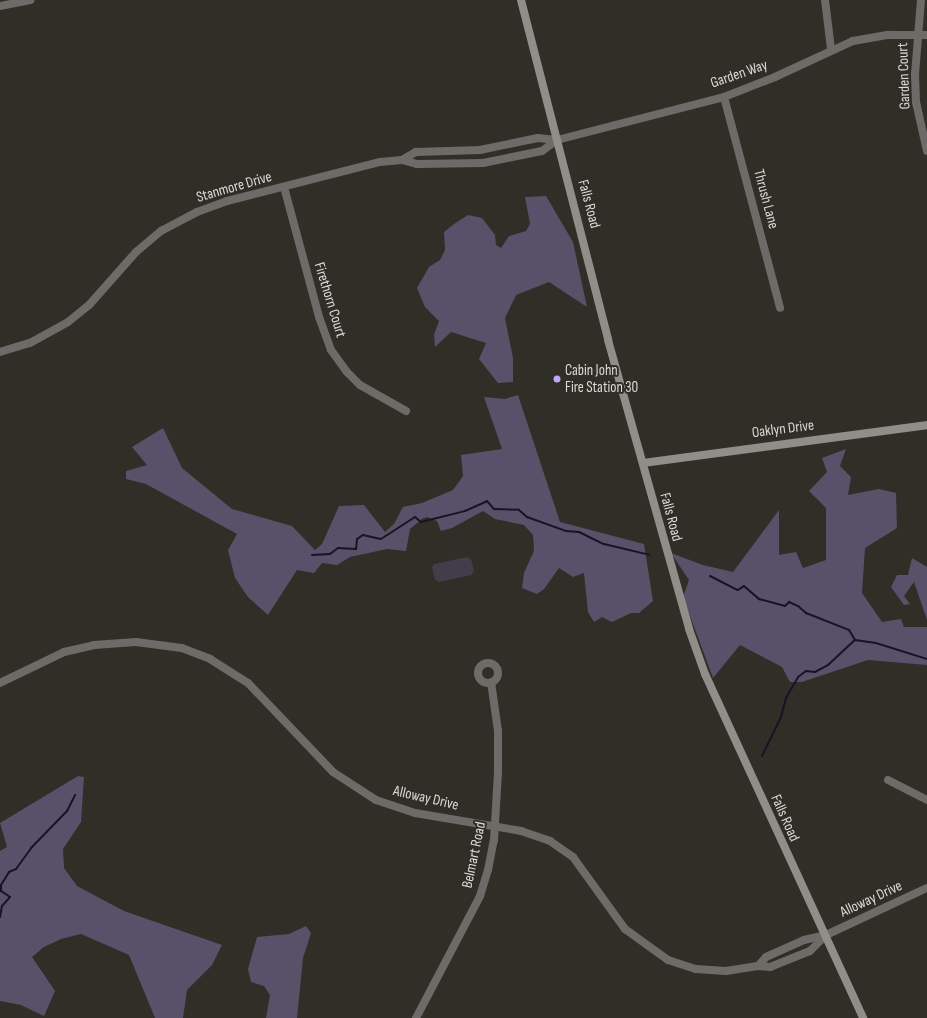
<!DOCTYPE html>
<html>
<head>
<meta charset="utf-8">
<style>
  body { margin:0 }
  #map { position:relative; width:927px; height:1018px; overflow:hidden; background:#2f2e27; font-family:"Sofia Sans Condensed",sans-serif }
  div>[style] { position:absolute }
  .green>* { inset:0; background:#423d4b }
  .forest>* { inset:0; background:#595169 }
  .stream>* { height:2px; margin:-1px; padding:0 1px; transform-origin:1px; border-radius:1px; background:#1a1226 }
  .street>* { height:8px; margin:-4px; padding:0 4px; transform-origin:4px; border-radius:4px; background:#6c6b68 }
  .street>.ring { margin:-4px; padding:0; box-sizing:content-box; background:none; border:8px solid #6c6b68; border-radius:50% }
  .secondary>* { height:8px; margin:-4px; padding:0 4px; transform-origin:4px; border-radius:4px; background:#8f8e88 }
  .dots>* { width:11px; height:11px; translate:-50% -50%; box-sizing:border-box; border:2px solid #2f2e27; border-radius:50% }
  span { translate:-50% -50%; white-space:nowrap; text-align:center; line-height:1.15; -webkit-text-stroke:4px #2f2e27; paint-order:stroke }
  .street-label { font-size:15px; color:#dbdad6 }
  .poi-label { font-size:15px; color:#dbdad6 }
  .left { translate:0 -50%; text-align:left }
</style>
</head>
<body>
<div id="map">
  <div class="green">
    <div style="clip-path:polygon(467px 557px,471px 559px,474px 571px,471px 575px,439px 582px,435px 580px,432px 567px,434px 564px)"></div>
  </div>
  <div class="forest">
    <div style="clip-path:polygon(546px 196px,573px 242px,587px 307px,549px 282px,516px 295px,505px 318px,513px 358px,513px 382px,498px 383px,479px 359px,486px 343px,451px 332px,435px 347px,434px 335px,439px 321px,425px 307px,417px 288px,429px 267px,440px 260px,445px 250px,444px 232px,454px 224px,468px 215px,482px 218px,495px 235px,496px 245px,501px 248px,509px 236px,526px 231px,530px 224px,525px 197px)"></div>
    <div style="clip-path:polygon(518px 395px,560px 522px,644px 544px,653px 601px,639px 613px,631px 613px,612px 622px,602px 617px,594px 622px,588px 612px,584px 573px,573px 577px,559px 568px,544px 589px,537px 594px,522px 588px,524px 573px,534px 551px,533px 535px,524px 525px,495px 519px,483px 511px,452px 528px,441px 531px,437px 521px,427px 517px,422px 519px,410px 529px,406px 551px,387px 549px,350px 557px,337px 565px,322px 563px,314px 573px,297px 570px,268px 615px,248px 597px,235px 578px,228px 550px,237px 534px,146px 484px,126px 479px,126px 471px,147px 465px,132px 447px,163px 428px,182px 468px,232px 509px,292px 526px,315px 550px,322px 544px,339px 506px,364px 505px,385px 532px,394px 524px,403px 507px,422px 503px,453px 490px,463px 476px,461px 455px,502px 449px,484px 397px,505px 399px)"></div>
    <div style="clip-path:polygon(846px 449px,840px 466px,851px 477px,848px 495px,879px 489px,896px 493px,897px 528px,865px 548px,862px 593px,882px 622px,901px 619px,904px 627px,927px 627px,927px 665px,868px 660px,802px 682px,790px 682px,782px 667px,740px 645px,713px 678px,683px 597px,689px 580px,671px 553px,703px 565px,733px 572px,779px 510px,779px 555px,796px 552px,803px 568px,826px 560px,826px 508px,809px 491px,827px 472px,822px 458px)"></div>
    <div style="clip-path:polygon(912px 558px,927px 567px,927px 620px,914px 582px,904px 596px,910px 604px,904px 605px,891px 587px,897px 575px,908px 575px)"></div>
    <div style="clip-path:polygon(78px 776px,84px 777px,81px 822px,63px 849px,64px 868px,77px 886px,124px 911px,222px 945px,212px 965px,187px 990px,183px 1018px,155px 1018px,129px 955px,81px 934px,61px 939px,44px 947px,32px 957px,55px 991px,44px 1016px,21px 1005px,0 1001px,0 851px,7px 847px,0 823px)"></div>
    <div style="clip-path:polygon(306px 926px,311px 933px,303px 958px,297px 1018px,266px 1018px,270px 995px,264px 986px,251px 982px,248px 969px,257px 937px,289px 934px)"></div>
  </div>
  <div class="stream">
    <div style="left:312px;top:555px;width:18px;rotate:-3deg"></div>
    <div style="left:330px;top:554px;width:10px;rotate:-37deg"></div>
    <div style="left:338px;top:548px;width:18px;rotate:3deg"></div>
    <div style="left:356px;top:549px;width:10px;rotate:-84deg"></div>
    <div style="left:357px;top:539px;width:7px;rotate:-34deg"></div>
    <div style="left:363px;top:535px;width:18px;rotate:13deg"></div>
    <div style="left:381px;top:539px;width:40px;rotate:-32.9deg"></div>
    <div style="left:415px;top:517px;width:8px;rotate:40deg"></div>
    <div style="left:421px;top:522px;width:45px;rotate:-14deg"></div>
    <div style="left:465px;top:511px;width:24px;rotate:-24deg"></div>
    <div style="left:487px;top:501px;width:11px;rotate:49deg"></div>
    <div style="left:494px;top:509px;width:25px;rotate:2deg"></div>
    <div style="left:519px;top:510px;width:11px;rotate:41deg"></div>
    <div style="left:527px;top:517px;width:41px;rotate:19.7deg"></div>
    <div style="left:566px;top:531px;width:13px;rotate:4deg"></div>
    <div style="left:579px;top:532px;width:28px;rotate:26deg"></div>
    <div style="left:604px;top:544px;width:47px;rotate:13.4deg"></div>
    <div style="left:710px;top:576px;width:31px;rotate:27deg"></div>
    <div style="left:738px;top:590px;width:7px;rotate:-34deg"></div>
    <div style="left:744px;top:586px;width:20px;rotate:41deg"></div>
    <div style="left:759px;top:599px;width:27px;rotate:15deg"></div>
    <div style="left:785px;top:606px;width:6px;rotate:-45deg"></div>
    <div style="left:789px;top:602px;width:10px;rotate:24deg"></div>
    <div style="left:798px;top:606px;width:11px;rotate:41deg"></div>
    <div style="left:806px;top:613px;width:46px;rotate:21.6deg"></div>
    <div style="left:849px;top:630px;width:12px;rotate:59deg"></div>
    <div style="left:762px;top:756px;width:43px;rotate:-64deg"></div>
    <div style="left:781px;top:717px;width:20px;rotate:-75deg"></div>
    <div style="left:786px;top:698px;width:24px;rotate:-60deg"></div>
    <div style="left:798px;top:677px;width:10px;rotate:-37deg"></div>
    <div style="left:806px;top:671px;width:9px;rotate:6deg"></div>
    <div style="left:815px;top:672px;width:15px;rotate:-28deg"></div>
    <div style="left:828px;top:665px;width:37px;rotate:-43deg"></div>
    <div style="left:855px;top:640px;width:21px;rotate:8deg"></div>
    <div style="left:876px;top:643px;width:53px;rotate:17.4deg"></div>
    <div style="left:0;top:917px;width:11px;rotate:-80deg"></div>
    <div style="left:2px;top:906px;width:12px;rotate:-48deg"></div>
    <div style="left:10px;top:897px;width:11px;rotate:-146deg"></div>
    <div style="left:1px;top:891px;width:6px;rotate:-90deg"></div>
    <div style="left:1px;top:885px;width:15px;rotate:-58deg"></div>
    <div style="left:9px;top:872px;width:8px;rotate:-23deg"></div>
    <div style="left:16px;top:869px;width:26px;rotate:-54deg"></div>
    <div style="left:31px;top:848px;width:52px;rotate:-45.8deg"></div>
    <div style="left:67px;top:811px;width:18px;rotate:-63deg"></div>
  </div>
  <div class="street">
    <div style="left:825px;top:0;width:49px;rotate:83deg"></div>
    <div style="left:921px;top:0;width:74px;rotate:94.6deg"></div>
    <div style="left:915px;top:74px;width:28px;rotate:88deg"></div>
    <div style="left:916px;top:102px;width:50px;rotate:77.3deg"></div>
    <div style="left:0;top:6px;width:31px;rotate:-11deg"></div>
    <div style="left:724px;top:97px;width:218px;rotate:75.1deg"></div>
    <div style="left:402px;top:160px;width:16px;rotate:-30deg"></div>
    <div style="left:416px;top:152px;width:64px;rotate:-1.8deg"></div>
    <div style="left:480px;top:150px;width:59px;rotate:-11.7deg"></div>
    <div style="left:538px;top:138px;width:19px;rotate:6deg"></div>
    <div style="left:557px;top:140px;width:172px;rotate:-14.4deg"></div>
    <div style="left:724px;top:97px;width:55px;rotate:-21.4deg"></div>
    <div style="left:775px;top:77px;width:86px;rotate:-24.8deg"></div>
    <div style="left:853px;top:41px;width:36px;rotate:-10deg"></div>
    <div style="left:888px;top:35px;width:39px"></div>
    <div style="left:284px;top:187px;width:135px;rotate:74.9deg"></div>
    <div style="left:319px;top:317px;width:35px;rotate:70deg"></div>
    <div style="left:331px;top:350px;width:27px;rotate:54deg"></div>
    <div style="left:347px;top:372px;width:18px;rotate:45deg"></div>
    <div style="left:360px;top:385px;width:53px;rotate:29.5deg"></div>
    <div style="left:0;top:352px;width:31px;rotate:-17deg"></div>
    <div style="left:30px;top:343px;width:43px;rotate:-28.9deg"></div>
    <div style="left:68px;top:322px;width:28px;rotate:-39deg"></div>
    <div style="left:90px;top:304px;width:69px;rotate:-48.5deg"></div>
    <div style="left:136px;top:252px;width:33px;rotate:-40deg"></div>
    <div style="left:161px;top:231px;width:41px;rotate:-27.8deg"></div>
    <div style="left:197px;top:212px;width:32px;rotate:-20deg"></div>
    <div style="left:227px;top:201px;width:158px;rotate:-14.3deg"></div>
    <div style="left:380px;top:162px;width:22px;rotate:-5deg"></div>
    <div style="left:402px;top:160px;width:16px;rotate:15deg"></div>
    <div style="left:417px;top:164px;width:66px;rotate:-0.9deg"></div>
    <div style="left:483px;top:163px;width:60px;rotate:-11.5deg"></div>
    <div style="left:542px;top:151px;width:19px;rotate:-36deg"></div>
    <div class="ring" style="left:478px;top:663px;width:12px;height:12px"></div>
    <div style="left:0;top:683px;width:71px;rotate:-25.8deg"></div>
    <div style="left:64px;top:652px;width:31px;rotate:-13deg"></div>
    <div style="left:94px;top:645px;width:42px;rotate:-4.1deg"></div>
    <div style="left:136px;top:642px;width:46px;rotate:7.4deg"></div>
    <div style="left:182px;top:648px;width:30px;rotate:21deg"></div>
    <div style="left:210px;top:659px;width:45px;rotate:32.3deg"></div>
    <div style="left:248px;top:683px;width:123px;rotate:46.3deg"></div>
    <div style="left:333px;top:772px;width:51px;rotate:33.1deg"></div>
    <div style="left:376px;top:800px;width:41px;rotate:18.4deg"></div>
    <div style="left:415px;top:813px;width:108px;rotate:9.6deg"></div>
    <div style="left:521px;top:831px;width:31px;rotate:19deg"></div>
    <div style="left:550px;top:841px;width:28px;rotate:35deg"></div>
    <div style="left:573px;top:857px;width:89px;rotate:54.2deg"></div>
    <div style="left:625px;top:929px;width:53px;rotate:35.8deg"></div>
    <div style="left:668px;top:960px;width:29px;rotate:18deg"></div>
    <div style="left:696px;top:969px;width:30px;rotate:4deg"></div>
    <div style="left:726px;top:971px;width:32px;rotate:-9deg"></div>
    <div style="left:758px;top:966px;width:12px;rotate:5deg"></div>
    <div style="left:770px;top:967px;width:43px;rotate:-21.8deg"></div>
    <div style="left:810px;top:951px;width:23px;rotate:-45deg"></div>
    <div style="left:888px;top:780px;width:44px;rotate:27.1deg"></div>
    <div style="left:758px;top:966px;width:12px;rotate:-48deg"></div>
    <div style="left:766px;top:957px;width:42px;rotate:-24.1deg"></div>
    <div style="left:804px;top:940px;width:23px;rotate:-13deg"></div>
    <div style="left:826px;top:935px;width:111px;rotate:-25deg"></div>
    <div style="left:416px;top:1018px;width:138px;rotate:-62.3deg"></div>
    <div style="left:480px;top:896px;width:27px;rotate:-73deg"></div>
    <div style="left:488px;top:870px;width:31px;rotate:-79deg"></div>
    <div style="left:494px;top:840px;width:67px;rotate:-86.6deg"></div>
    <div style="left:498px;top:773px;width:42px;rotate:-90deg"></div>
    <div style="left:498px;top:731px;width:49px;rotate:-98.1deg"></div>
  </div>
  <div class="secondary">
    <div style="left:521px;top:0;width:351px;rotate:75.6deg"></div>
    <div style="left:608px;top:340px;width:300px;rotate:74.3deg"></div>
    <div style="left:689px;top:629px;width:48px;rotate:70.4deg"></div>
    <div style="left:705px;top:674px;width:379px;rotate:65.3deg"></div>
    <div style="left:643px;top:463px;width:287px;rotate:-7.6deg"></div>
  </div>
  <div class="dots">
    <div style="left:557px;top:379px;background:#c2a8f2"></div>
  </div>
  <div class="street-label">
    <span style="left:739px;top:74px;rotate:-19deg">Garden Way</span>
    <span style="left:904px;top:76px;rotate:-92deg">Garden Court</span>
    <span style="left:234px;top:187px;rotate:-16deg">Stanmore Drive</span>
    <span style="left:766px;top:199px;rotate:75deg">Thrush Lane</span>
    <span style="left:589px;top:204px;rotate:75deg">Falls Road</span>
    <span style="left:330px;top:300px;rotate:73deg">Firethorn Court</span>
    <span style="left:783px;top:429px;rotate:-7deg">Oaklyn Drive</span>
    <span style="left:671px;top:517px;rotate:75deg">Falls Road</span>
    <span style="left:426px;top:798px;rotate:13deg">Alloway Drive</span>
    <span style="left:785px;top:818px;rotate:66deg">Falls Road</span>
    <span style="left:474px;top:855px;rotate:-78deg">Belmart Road</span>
    <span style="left:871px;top:899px;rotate:-25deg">Alloway Drive</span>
  </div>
  <div class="poi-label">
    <span class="left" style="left:565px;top:379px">Cabin John<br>Fire Station 30</span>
  </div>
</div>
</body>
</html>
